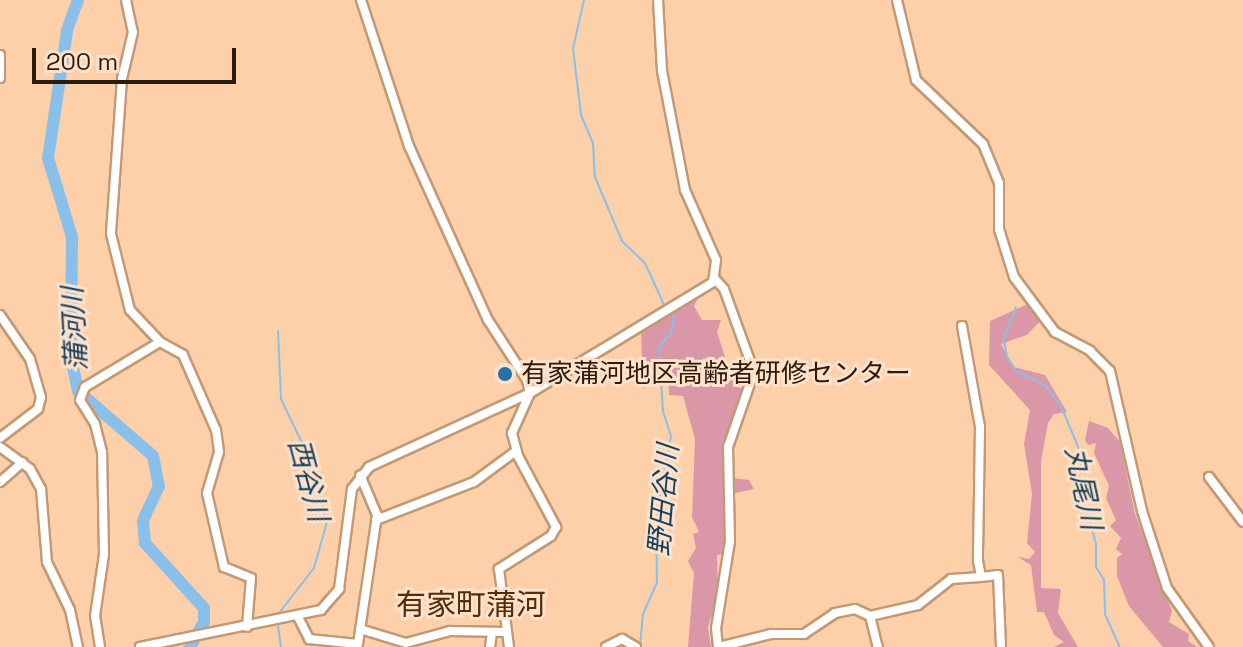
<!DOCTYPE html>
<html>
<head>
<meta charset="utf-8">
<style>
  body { margin:0 }
  #map { position:relative; width:1243px; height:647px; overflow:hidden; background:#fdd0aa; font-family:"Space Grotesk","Noto Sans JP",sans-serif }
  div>[style] { position:absolute }
  .forest>* { inset:0; background:#d997a8 }
  .stream>* { height:2px; margin:-1px; padding:0 1px; transform-origin:1px; border-radius:1px; background:#89bfe9 }
  .river>* { height:12px; margin:-6px; padding:0 6px; transform-origin:6px; border-radius:6px; background:#89bfe9 }
  .roads { filter:drop-shadow(2px 0 #c39974) drop-shadow(-2px 0 #c39974) drop-shadow(0 2px #c39974) drop-shadow(0 -2px #c39974) }
  .minor>* { height:8px; margin:-4px; padding:0 4px; transform-origin:4px; border-radius:4px; background:#fff }
  .dots>* { width:22px; height:22px; translate:-50% -50%; box-sizing:border-box; border:4px solid #fde1ca; border-radius:50% }
  span { translate:-50% -50%; white-space:nowrap; text-align:center; line-height:1.15; -webkit-text-stroke:6px #fde1ca; paint-order:stroke }
  .poi-label { font-size:26px; color:#2b1b0c }
  .left { translate:0 -50%; text-align:left }
  .water-label { font-size:28px; color:#163f5b; font-style:italic }
  .quarter-label { font-size:30px; color:#512e07 }
  .scale { position:absolute; left:32px; top:48px; width:204px; height:36px; box-sizing:border-box; border:4px solid #2b1b0c; border-top:0; padding-left:10px; font-size:24px; line-height:28px; white-space:nowrap; color:#2b1b0c; -webkit-text-stroke:6px #fde1ca; paint-order:stroke }
</style>
</head>
<body>
<div id="map">
  <div class="forest">
    <div style="clip-path:polygon(698px 298px,694px 306px,702px 320px,721px 320px,717px 332px,731px 376px,747px 396px,733px 421px,724px 477px,749px 480px,754px 489px,725px 495px,727px 553px,717px 555px,718px 593px,708px 627px,711px 647px,688px 647px,694px 573px,688px 561px,696px 548px,693px 534px,699px 532px,692px 517px,695px 439px,683px 396px,669px 395px,668px 369px,687px 366px,661px 362px,643px 389px,641px 330px)"></div>
    <div style="clip-path:polygon(1028px 304px,1040px 321px,1027px 335px,1001px 344px,1014px 367px,1045px 375px,1067px 412px,1054px 414px,1048px 423px,1041px 461px,1041px 588px,1061px 589px,1058px 613px,1078px 647px,1054px 647px,1064px 642px,1054px 635px,1044px 612px,1037px 612px,1031px 565px,1018px 557px,1029px 559px,1035px 552px,1027px 543px,1032px 494px,1024px 444px,1030px 410px,989px 365px,990px 321px)"></div>
    <div style="clip-path:polygon(1089px 421px,1108px 428px,1120px 442px,1135px 514px,1172px 611px,1169px 622px,1189px 634px,1188px 641px,1197px 647px,1163px 647px,1129px 606px,1117px 576px,1117px 558px,1122px 554px,1116px 549px,1121px 538px,1110px 526px,1116px 520px,1106px 498px,1109px 486px,1094px 453px,1096px 443px,1088px 445px,1085px 440px)"></div>
  </div>
  <div class="stream">
    <div style="left:584px;top:0;width:49px;rotate:102.9deg"></div>
    <div style="left:573px;top:48px;width:67px;rotate:83.2deg"></div>
    <div style="left:581px;top:115px;width:30px;rotate:67deg"></div>
    <div style="left:593px;top:143px;width:34px;rotate:87deg"></div>
    <div style="left:595px;top:177px;width:69px;rotate:67.1deg"></div>
    <div style="left:622px;top:241px;width:32px;rotate:44deg"></div>
    <div style="left:645px;top:263px;width:48px;rotate:65.6deg"></div>
    <div style="left:1016px;top:307px;width:34px;rotate:111deg"></div>
    <div style="left:1004px;top:339px;width:18px;rotate:81deg"></div>
    <div style="left:1007px;top:357px;width:17px;rotate:57deg"></div>
    <div style="left:1016px;top:371px;width:32px;rotate:26deg"></div>
    <div style="left:1045px;top:385px;width:26px;rotate:53deg"></div>
    <div style="left:1061px;top:406px;width:41px;rotate:67.2deg"></div>
    <div style="left:1077px;top:444px;width:17px;rotate:73deg"></div>
    <div style="left:1082px;top:460px;width:20px;rotate:101deg"></div>
    <div style="left:1078px;top:480px;width:66px;rotate:74.3deg"></div>
    <div style="left:1096px;top:544px;width:23px;rotate:90deg"></div>
    <div style="left:1096px;top:567px;width:15px;rotate:58deg"></div>
    <div style="left:1104px;top:580px;width:34px;rotate:88deg"></div>
    <div style="left:1105px;top:614px;width:36px;rotate:66deg"></div>
    <div style="left:276px;top:617px;width:62px;rotate:-52.2deg"></div>
    <div style="left:314px;top:568px;width:48px;rotate:-74.2deg"></div>
    <div style="left:327px;top:522px;width:74px;rotate:-106.5deg"></div>
    <div style="left:306px;top:451px;width:58px;rotate:-115.7deg"></div>
    <div style="left:281px;top:399px;width:68px;rotate:-92.5deg"></div>
    <div style="left:278px;top:626px;width:21px;rotate:82deg"></div>
    <div style="left:640px;top:647px;width:33px;rotate:-85deg"></div>
    <div style="left:643px;top:614px;width:34px;rotate:-66deg"></div>
    <div style="left:657px;top:583px;width:61px;rotate:-90.9deg"></div>
    <div style="left:656px;top:522px;width:87px;rotate:-80.1deg"></div>
    <div style="left:671px;top:436px;width:26px;rotate:-108deg"></div>
    <div style="left:663px;top:411px;width:64px;rotate:-93.6deg"></div>
    <div style="left:659px;top:347px;width:18px;rotate:-49deg"></div>
    <div style="left:671px;top:333px;width:16px;rotate:-79deg"></div>
    <div style="left:674px;top:317px;width:8px;rotate:-130deg"></div>
  </div>
  <div class="river">
    <div style="left:78px;top:0;width:33px;rotate:110deg"></div>
    <div style="left:67px;top:31px;width:128px;rotate:98.5deg"></div>
    <div style="left:48px;top:158px;width:83px;rotate:73.1deg"></div>
    <div style="left:72px;top:237px;width:121px;rotate:90.5deg"></div>
    <div style="left:71px;top:358px;width:34px;rotate:78deg"></div>
    <div style="left:78px;top:391px;width:99px;rotate:40.9deg"></div>
    <div style="left:153px;top:456px;width:31px;rotate:79deg"></div>
    <div style="left:159px;top:486px;width:38px;rotate:115deg"></div>
    <div style="left:143px;top:521px;width:22px;rotate:85deg"></div>
    <div style="left:145px;top:543px;width:88px;rotate:47.8deg"></div>
    <div style="left:204px;top:608px;width:14px;rotate:90deg"></div>
    <div style="left:204px;top:622px;width:29px;rotate:119deg"></div>
  </div>
  <div class="roads">
    <div class="minor">
      <div style="left:126px;top:0;width:33px;rotate:78deg"></div>
      <div style="left:133px;top:32px;width:48px;rotate:103.2deg"></div>
      <div style="left:122px;top:79px;width:155px;rotate:94.1deg"></div>
      <div style="left:111px;top:234px;width:78px;rotate:76deg"></div>
      <div style="left:130px;top:310px;width:44px;rotate:46.8deg"></div>
      <div style="left:160px;top:342px;width:26px;rotate:29deg"></div>
      <div style="left:183px;top:355px;width:82px;rotate:66.3deg"></div>
      <div style="left:216px;top:430px;width:22px;rotate:82deg"></div>
      <div style="left:219px;top:452px;width:43px;rotate:106.3deg"></div>
      <div style="left:207px;top:493px;width:76px;rotate:77.1deg"></div>
      <div style="left:224px;top:567px;width:29px;rotate:22deg"></div>
      <div style="left:251px;top:578px;width:49px;rotate:94.7deg"></div>
      <div style="left:361px;top:0;width:154px;rotate:71.8deg"></div>
      <div style="left:409px;top:146px;width:191px;rotate:65.6deg"></div>
      <div style="left:488px;top:320px;width:72px;rotate:57deg"></div>
      <div style="left:527px;top:380px;width:13px;rotate:77deg"></div>
      <div style="left:530px;top:393px;width:44px;rotate:114.2deg"></div>
      <div style="left:512px;top:433px;width:24px;rotate:75deg"></div>
      <div style="left:518px;top:456px;width:81px;rotate:61.8deg"></div>
      <div style="left:556px;top:527px;width:10px;rotate:119deg"></div>
      <div style="left:551px;top:536px;width:62px;rotate:147.6deg"></div>
      <div style="left:499px;top:569px;width:79px;rotate:82.7deg"></div>
      <div style="left:897px;top:0;width:82px;rotate:76.6deg"></div>
      <div style="left:916px;top:80px;width:93px;rotate:43.7deg"></div>
      <div style="left:983px;top:144px;width:42px;rotate:67.7deg"></div>
      <div style="left:999px;top:183px;width:46px;rotate:90deg"></div>
      <div style="left:999px;top:229px;width:50px;rotate:72.6deg"></div>
      <div style="left:1014px;top:277px;width:69px;rotate:53.3deg"></div>
      <div style="left:1055px;top:332px;width:40px;rotate:28deg"></div>
      <div style="left:1090px;top:351px;width:28px;rotate:45deg"></div>
      <div style="left:1110px;top:371px;width:144px;rotate:77.1deg"></div>
      <div style="left:1142px;top:511px;width:81px;rotate:72deg"></div>
      <div style="left:1167px;top:588px;width:72px;rotate:54.6deg"></div>
      <div style="left:0;top:55px;width:23px;rotate:90deg"></div>
      <div style="left:715px;top:279px;width:13px;rotate:48deg"></div>
      <div style="left:724px;top:289px;width:88px;rotate:70.1deg"></div>
      <div style="left:754px;top:372px;width:79px;rotate:109.1deg"></div>
      <div style="left:728px;top:447px;width:94px;rotate:88.8deg"></div>
      <div style="left:730px;top:541px;width:88px;rotate:99.1deg"></div>
      <div style="left:716px;top:628px;width:19px;rotate:84deg"></div>
      <div style="left:0;top:315px;width:53px;rotate:55.7deg"></div>
      <div style="left:30px;top:359px;width:40px;rotate:74deg"></div>
      <div style="left:41px;top:397px;width:12px;rotate:104deg"></div>
      <div style="left:38px;top:409px;width:48px;rotate:142.7deg"></div>
      <div style="left:962px;top:326px;width:103px;rotate:79.9deg"></div>
      <div style="left:980px;top:427px;width:134px;rotate:90.9deg"></div>
      <div style="left:978px;top:561px;width:16px;rotate:79deg"></div>
      <div style="left:981px;top:577px;width:17px;rotate:-7deg"></div>
      <div style="left:998px;top:575px;width:72px;rotate:87.6deg"></div>
      <div style="left:0;top:447px;width:37px;rotate:36deg"></div>
      <div style="left:30px;top:469px;width:23px;rotate:61deg"></div>
      <div style="left:41px;top:489px;width:73px;rotate:85.3deg"></div>
      <div style="left:47px;top:562px;width:53px;rotate:64.4deg"></div>
      <div style="left:70px;top:610px;width:38px;rotate:78deg"></div>
      <div style="left:1209px;top:477px;width:56px;rotate:52.9deg"></div>
      <div style="left:0;top:482px;width:30px;rotate:-41deg"></div>
      <div style="left:376px;top:520px;width:105px;rotate:-21.2deg"></div>
      <div style="left:474px;top:482px;width:52px;rotate:-36.4deg"></div>
      <div style="left:870px;top:616px;width:49px;rotate:-12.9deg"></div>
      <div style="left:918px;top:605px;width:42px;rotate:-38.2deg"></div>
      <div style="left:951px;top:579px;width:30px;rotate:-4deg"></div>
      <div style="left:298px;top:617px;width:25px;rotate:63deg"></div>
      <div style="left:309px;top:639px;width:49px;rotate:5.8deg"></div>
      <div style="left:358px;top:644px;width:130px;rotate:-81.6deg"></div>
      <div style="left:377px;top:515px;width:43px;rotate:-113deg"></div>
      <div style="left:360px;top:629px;width:48px;rotate:16.9deg"></div>
      <div style="left:406px;top:643px;width:46px;rotate:-15.3deg"></div>
      <div style="left:450px;top:631px;width:57px;rotate:1deg"></div>
      <div style="left:100px;top:647px;width:31px;rotate:-99deg"></div>
      <div style="left:95px;top:616px;width:63px;rotate:-81.7deg"></div>
      <div style="left:104px;top:554px;width:102px;rotate:-91.1deg"></div>
      <div style="left:102px;top:452px;width:29px;rotate:-104deg"></div>
      <div style="left:95px;top:424px;width:28px;rotate:-122deg"></div>
      <div style="left:80px;top:400px;width:14px;rotate:-69deg"></div>
      <div style="left:85px;top:387px;width:87px;rotate:-31deg"></div>
      <div style="left:140px;top:647px;width:185px;rotate:-11.6deg"></div>
      <div style="left:321px;top:610px;width:28px;rotate:-49deg"></div>
      <div style="left:339px;top:589px;width:101px;rotate:-82.6deg"></div>
      <div style="left:352px;top:489px;width:28px;rotate:-52deg"></div>
      <div style="left:369px;top:467px;width:177px;rotate:-24.7deg"></div>
      <div style="left:530px;top:393px;width:214px;rotate:-31.2deg"></div>
      <div style="left:713px;top:282px;width:22px;rotate:-82deg"></div>
      <div style="left:716px;top:260px;width:77px;rotate:-113.9deg"></div>
      <div style="left:685px;top:190px;width:121px;rotate:-100.9deg"></div>
      <div style="left:662px;top:71px;width:71px;rotate:-93.2deg"></div>
      <div style="left:490px;top:647px;width:14px;rotate:-82deg"></div>
      <div style="left:606px;top:647px;width:18px;rotate:-27deg"></div>
      <div style="left:622px;top:639px;width:16px;rotate:30deg"></div>
      <div style="left:719px;top:647px;width:54px;rotate:-14deg"></div>
      <div style="left:771px;top:634px;width:33px"></div>
      <div style="left:804px;top:634px;width:37px;rotate:-34deg"></div>
      <div style="left:835px;top:613px;width:20px;rotate:-11deg"></div>
      <div style="left:855px;top:609px;width:17px;rotate:25deg"></div>
      <div style="left:870px;top:616px;width:32px;rotate:76deg"></div>
    </div>
  </div>
  <div class="dots">
    <div style="left:505px;top:374px;background:#2672a4"></div>
  </div>
  <div class="poi-label">
    <span class="left" style="left:521px;top:374px">有家蒲河地区高齢者研修センター</span>
  </div>
  <div class="water-label">
    <span style="left:74px;top:329px;rotate:-93deg">蒲河川</span>
    <span style="left:309px;top:480px;rotate:75deg">西谷川</span>
    <span style="left:1084px;top:488px;rotate:78deg">丸尾川</span>
    <span style="left:663px;top:500px;rotate:-85deg">野田谷川</span>
  </div>
  <div class="quarter-label">
    <span style="left:471px;top:605px">有家町蒲河</span>
  </div>
  <div class="scale">200 m</div>
</div>
</body>
</html>
